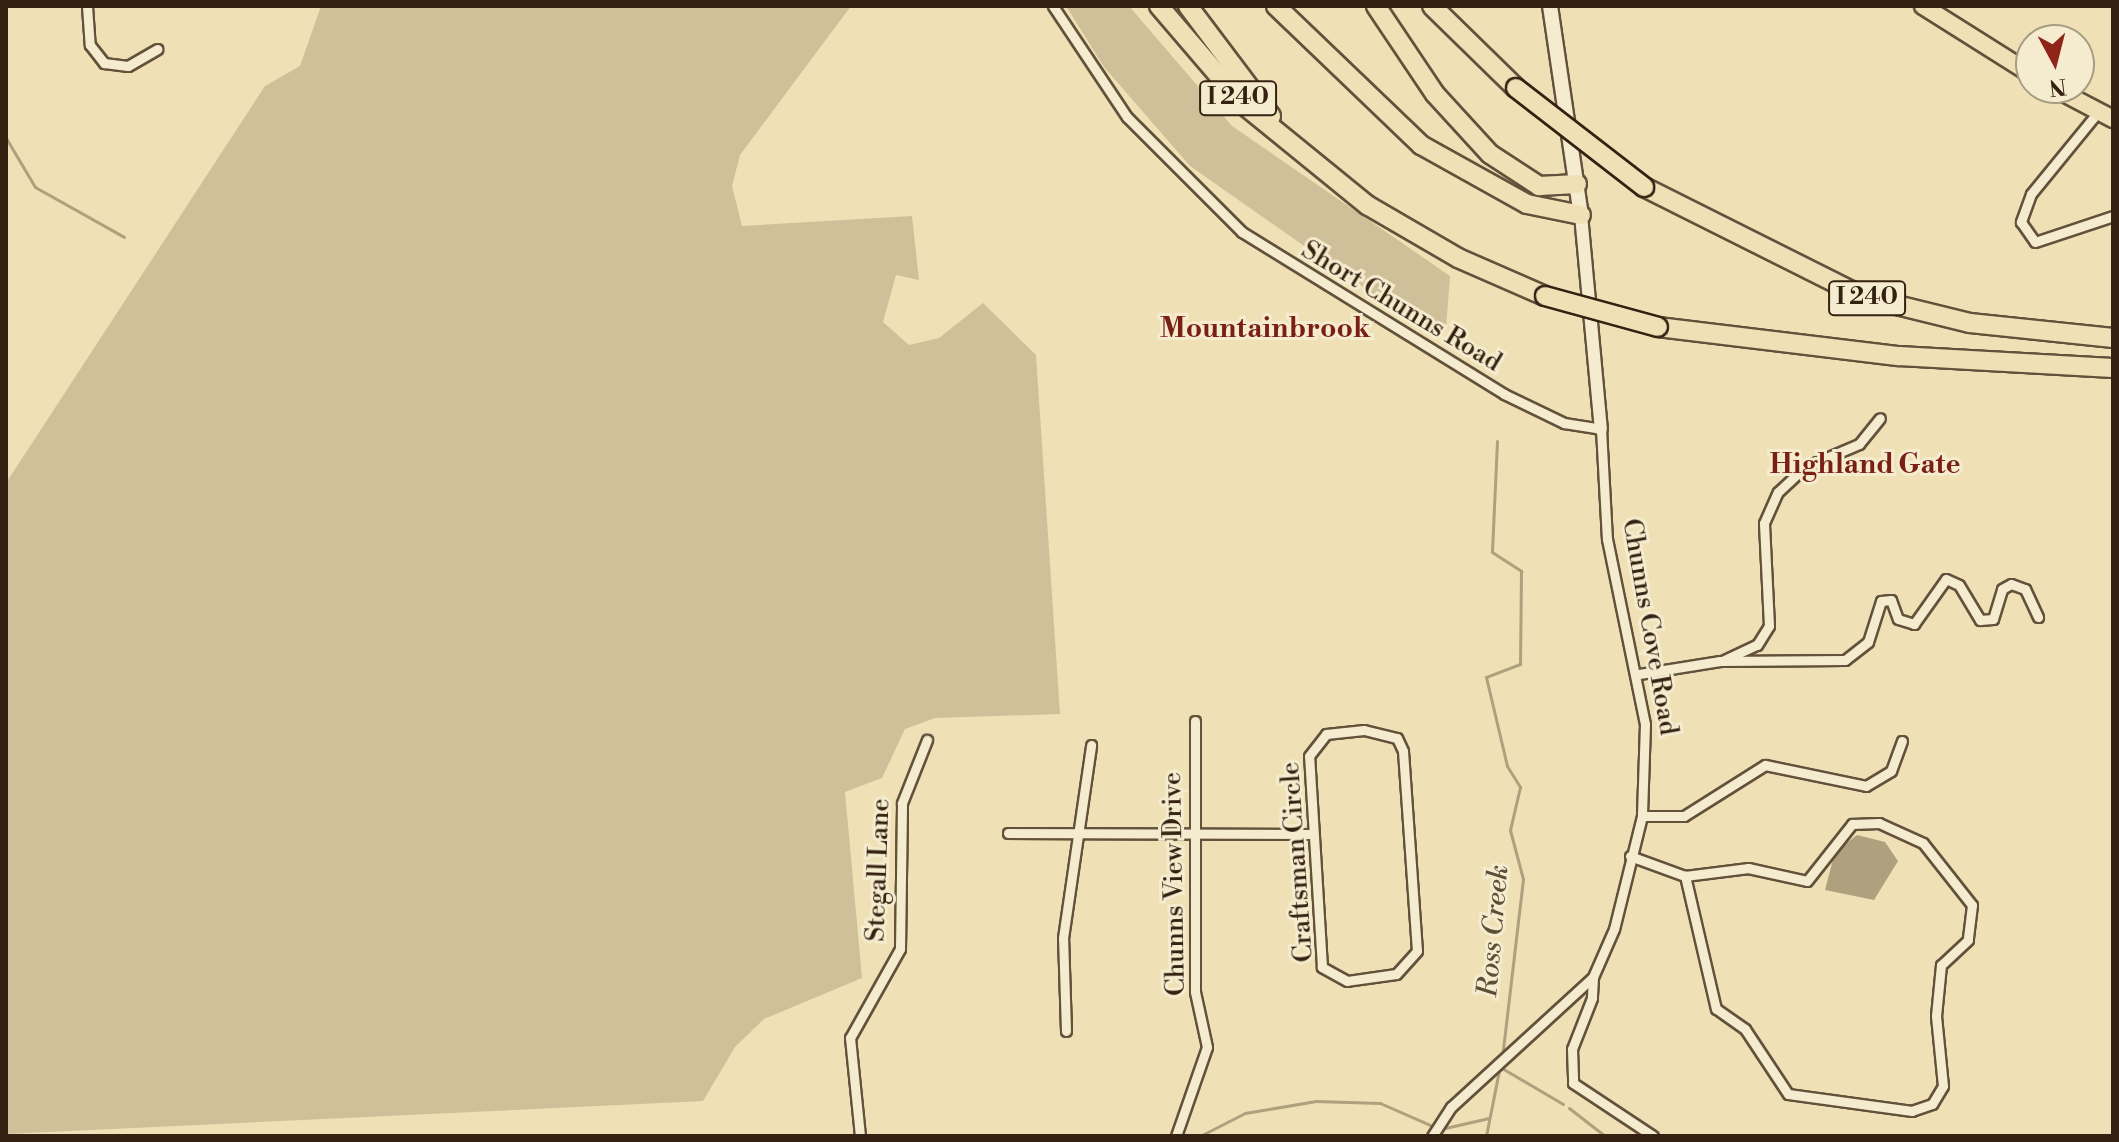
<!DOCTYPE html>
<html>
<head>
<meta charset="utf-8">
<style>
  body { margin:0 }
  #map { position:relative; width:2119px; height:1142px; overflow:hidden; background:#efe1b5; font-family:"Libre Bodoni",serif }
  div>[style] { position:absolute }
  .green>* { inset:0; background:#cfc099 }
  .water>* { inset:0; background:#afa07e }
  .stream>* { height:3px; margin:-1.5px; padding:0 1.5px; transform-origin:1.5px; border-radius:1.5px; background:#afa07e }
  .roads { filter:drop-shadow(2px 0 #63513b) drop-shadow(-2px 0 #63513b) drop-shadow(0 2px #63513b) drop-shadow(0 -2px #63513b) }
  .minor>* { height:9px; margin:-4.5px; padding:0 4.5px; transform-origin:4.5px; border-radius:4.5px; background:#f5eccf }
  .tertiary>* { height:12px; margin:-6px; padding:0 6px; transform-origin:6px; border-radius:6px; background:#f5eccf }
  .secondary>* { height:14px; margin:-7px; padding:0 7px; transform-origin:7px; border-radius:7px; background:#f5eccf }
  .primary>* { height:16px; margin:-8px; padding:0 8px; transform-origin:8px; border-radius:8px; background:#efe1b5 }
  .motorway>* { height:18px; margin:-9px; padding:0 9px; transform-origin:9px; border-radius:9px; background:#efe1b5 }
  .bridges { filter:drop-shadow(2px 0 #342112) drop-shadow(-2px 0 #342112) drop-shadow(0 2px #342112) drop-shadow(0 -2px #342112) }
  .motorway-bridge>* { height:18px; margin:-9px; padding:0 9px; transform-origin:9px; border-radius:9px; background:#efe1b5 }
  span { translate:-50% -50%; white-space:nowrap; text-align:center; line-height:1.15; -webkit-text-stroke:6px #f5eccf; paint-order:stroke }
  .shield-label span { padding:2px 6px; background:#f5eccf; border:2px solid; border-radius:6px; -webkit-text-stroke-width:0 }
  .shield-label { font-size:24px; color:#342112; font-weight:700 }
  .street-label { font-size:26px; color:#342112 }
  .neighbourhood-label { font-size:28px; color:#7a1f14; font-weight:700 }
  .water-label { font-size:28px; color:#5f4d38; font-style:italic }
  .frame { position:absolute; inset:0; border:8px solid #342112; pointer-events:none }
  .north { position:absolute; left:2015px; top:24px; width:80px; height:80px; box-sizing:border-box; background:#f5eccf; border:2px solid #a89b83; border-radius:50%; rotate:173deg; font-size:22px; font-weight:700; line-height:32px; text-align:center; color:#342112 }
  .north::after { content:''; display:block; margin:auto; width:28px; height:36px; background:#8f2418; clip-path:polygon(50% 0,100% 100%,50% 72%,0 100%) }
</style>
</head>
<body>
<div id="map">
  <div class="green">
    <div style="clip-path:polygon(321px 6px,851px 6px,740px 155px,732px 186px,742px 226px,912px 216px,919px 280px,896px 275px,883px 322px,909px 345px,939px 338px,983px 303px,1036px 355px,1060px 714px,935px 718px,905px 729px,882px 778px,845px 792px,862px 978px,764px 1019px,735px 1047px,703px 1101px,6px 1134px,6px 483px,265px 86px,300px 66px)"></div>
    <div style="clip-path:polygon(1066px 6px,1129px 6px,1232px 126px,1450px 276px,1446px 328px,1407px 318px,1190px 166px,1104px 67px)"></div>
  </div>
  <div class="water">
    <div style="clip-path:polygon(1857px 835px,1885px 842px,1898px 861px,1874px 900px,1825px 890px,1835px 852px)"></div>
  </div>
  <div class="stream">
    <div style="left:6px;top:138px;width:57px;rotate:59.4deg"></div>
    <div style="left:35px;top:187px;width:102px;rotate:29.3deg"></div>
    <div style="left:1497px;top:441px;width:111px;rotate:92.6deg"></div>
    <div style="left:1492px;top:552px;width:35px;rotate:33deg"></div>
    <div style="left:1521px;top:571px;width:93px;rotate:90.6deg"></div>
    <div style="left:1520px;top:664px;width:36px;rotate:159deg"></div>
    <div style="left:1486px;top:677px;width:91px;rotate:76.7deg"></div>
    <div style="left:1507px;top:766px;width:25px;rotate:58deg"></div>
    <div style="left:1520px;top:787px;width:44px;rotate:103.1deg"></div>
    <div style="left:1510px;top:830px;width:51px;rotate:75.1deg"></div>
    <div style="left:1523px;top:879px;width:180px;rotate:96.7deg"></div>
    <div style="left:1500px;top:1067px;width:73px;rotate:30.4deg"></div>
    <div style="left:1569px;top:1108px;width:46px;rotate:37.9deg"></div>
    <div style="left:1445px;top:1128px;width:45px;rotate:-12.8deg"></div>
    <div style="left:1200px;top:1136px;width:51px;rotate:-27.1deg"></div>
    <div style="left:1245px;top:1113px;width:72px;rotate:-9.6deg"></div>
    <div style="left:1316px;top:1101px;width:64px;rotate:1.8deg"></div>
    <div style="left:1380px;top:1103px;width:55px;rotate:23.7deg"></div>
    <div style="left:1486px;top:1136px;width:72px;rotate:-78.8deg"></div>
  </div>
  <div class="roads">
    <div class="minor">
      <div style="left:87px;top:6px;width:39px;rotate:86deg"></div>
      <div style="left:90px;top:45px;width:23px;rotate:52deg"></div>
      <div style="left:104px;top:63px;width:24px;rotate:7deg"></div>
      <div style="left:128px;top:66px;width:34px;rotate:-30deg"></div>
      <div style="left:1053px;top:6px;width:133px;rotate:56.3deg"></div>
      <div style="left:1127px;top:117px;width:163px;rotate:45deg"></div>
      <div style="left:1242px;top:232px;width:308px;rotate:31.7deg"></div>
      <div style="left:1504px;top:394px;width:67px;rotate:25.8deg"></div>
      <div style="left:1564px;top:423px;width:37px;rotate:9deg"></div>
      <div style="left:1601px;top:429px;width:110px;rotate:86.9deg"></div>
      <div style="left:1607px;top:539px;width:189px;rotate:78.4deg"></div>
      <div style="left:1645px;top:724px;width:92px;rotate:91.9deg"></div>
      <div style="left:1642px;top:816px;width:116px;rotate:103.9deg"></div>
      <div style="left:1614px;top:929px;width:52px;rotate:113.6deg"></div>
      <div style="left:1593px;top:977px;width:193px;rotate:137.5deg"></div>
      <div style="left:1451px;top:1107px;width:35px;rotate:123deg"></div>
      <div style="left:2098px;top:112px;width:106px;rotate:129.3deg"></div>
      <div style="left:2031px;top:194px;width:30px;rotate:110deg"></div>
      <div style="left:2021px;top:222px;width:24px;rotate:55deg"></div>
      <div style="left:2035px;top:242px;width:82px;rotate:-18.4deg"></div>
      <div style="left:1722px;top:661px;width:38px;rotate:-25deg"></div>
      <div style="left:1757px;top:645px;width:22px;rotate:-58deg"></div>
      <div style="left:1769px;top:626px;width:103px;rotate:-92.8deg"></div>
      <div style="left:1764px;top:523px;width:34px;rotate:-66deg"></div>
      <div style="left:1778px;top:492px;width:37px;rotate:-43deg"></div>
      <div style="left:1805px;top:467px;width:59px;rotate:-23.1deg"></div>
      <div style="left:1859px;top:444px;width:33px;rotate:-51deg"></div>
      <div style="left:1639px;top:674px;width:82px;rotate:-9.1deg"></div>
      <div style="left:1720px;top:661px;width:125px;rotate:-0.5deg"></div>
      <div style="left:1845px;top:660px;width:29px;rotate:-38deg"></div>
      <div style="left:1868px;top:642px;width:43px;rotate:-72.4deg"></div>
      <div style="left:1881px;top:601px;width:10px;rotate:-6deg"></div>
      <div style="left:1891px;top:600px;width:20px;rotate:70deg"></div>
      <div style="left:1898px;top:619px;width:17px;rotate:17deg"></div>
      <div style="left:1914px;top:624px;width:55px;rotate:-54.6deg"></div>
      <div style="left:1946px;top:579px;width:14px;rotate:25deg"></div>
      <div style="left:1959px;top:585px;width:41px;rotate:59deg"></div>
      <div style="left:1980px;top:620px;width:13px;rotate:-4deg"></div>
      <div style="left:1993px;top:619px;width:31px;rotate:-73deg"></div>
      <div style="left:2002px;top:589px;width:10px;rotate:-29deg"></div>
      <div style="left:2011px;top:584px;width:15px;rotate:20deg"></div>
      <div style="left:2025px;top:589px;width:31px;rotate:65deg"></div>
      <div style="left:1364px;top:730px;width:34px;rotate:14deg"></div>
      <div style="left:1397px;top:738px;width:14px;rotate:65deg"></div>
      <div style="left:1403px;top:751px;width:200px;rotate:86deg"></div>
      <div style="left:1417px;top:951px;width:31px;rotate:132deg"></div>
      <div style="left:1396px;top:974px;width:49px;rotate:171.9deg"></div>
      <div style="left:1347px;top:981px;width:29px;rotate:-151deg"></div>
      <div style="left:1322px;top:967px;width:211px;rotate:-93.5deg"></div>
      <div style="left:1309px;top:756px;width:28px;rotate:-52deg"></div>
      <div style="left:1326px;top:734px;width:38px;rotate:-6deg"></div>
      <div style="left:1642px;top:816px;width:42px"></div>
      <div style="left:1684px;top:816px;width:96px;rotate:-32.2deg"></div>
      <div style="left:1765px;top:765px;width:103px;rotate:11.7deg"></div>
      <div style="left:1866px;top:786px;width:29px;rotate:-31deg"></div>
      <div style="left:1891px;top:771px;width:32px;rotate:-70deg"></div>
      <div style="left:1879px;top:823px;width:48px;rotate:24.4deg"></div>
      <div style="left:1923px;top:843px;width:79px;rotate:51.7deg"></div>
      <div style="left:1972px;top:905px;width:35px;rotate:97deg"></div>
      <div style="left:1968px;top:940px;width:37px;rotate:137deg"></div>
      <div style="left:1941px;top:965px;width:51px;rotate:95.6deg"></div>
      <div style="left:1936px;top:1016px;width:70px;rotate:84.3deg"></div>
      <div style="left:1943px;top:1086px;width:21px;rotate:121deg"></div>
      <div style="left:1932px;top:1104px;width:21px;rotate:161deg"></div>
      <div style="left:1912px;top:1111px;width:125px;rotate:-172.2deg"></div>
      <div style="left:1788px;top:1094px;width:78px;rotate:-123.5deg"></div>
      <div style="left:1745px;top:1029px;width:35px;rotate:-145deg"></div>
      <div style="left:1716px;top:1009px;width:137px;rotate:-103.1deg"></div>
      <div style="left:1685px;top:876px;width:64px;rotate:-7.2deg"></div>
      <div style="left:1748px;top:868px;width:60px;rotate:12.4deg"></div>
      <div style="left:1807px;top:881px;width:73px;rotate:-51.7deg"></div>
      <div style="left:1852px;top:824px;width:27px;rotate:-2deg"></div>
      <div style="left:1008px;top:833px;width:305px;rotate:0.2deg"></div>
      <div style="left:1630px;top:856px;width:59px;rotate:20deg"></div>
      <div style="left:1593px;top:977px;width:21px;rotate:93deg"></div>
      <div style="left:1592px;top:998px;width:55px;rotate:111.4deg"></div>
      <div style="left:1572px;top:1049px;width:34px;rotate:88deg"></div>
      <div style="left:1573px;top:1083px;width:96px;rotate:33.5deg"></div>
      <div style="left:1066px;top:1031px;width:93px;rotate:-91.8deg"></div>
      <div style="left:1063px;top:938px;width:195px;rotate:-81.7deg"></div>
      <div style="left:860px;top:1136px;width:99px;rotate:-95.8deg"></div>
      <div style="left:850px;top:1038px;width:102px;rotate:-60.7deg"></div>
      <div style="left:900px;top:949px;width:146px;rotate:-89.2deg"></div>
      <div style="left:902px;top:803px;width:68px;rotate:-68.4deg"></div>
      <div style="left:1176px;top:1136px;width:94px;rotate:-70.8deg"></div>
      <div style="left:1207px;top:1047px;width:56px;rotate:-102.3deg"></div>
      <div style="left:1195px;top:992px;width:271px;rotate:-90deg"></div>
    </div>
    <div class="tertiary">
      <div style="left:1581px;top:215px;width:215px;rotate:84.7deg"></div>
    </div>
    <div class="secondary">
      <div style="left:1550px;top:6px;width:211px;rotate:81.6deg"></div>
    </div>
    <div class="primary">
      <div style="left:1923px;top:6px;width:128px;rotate:32.2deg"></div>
      <div style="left:2054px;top:88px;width:67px;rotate:27.7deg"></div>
    </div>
    <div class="motorway">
      <div style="left:1159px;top:6px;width:130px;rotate:49.4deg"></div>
      <div style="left:1244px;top:105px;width:159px;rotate:39.1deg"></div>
      <div style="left:1367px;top:205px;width:105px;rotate:30.2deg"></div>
      <div style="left:1458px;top:258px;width:95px;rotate:23.6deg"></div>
      <div style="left:1188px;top:6px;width:138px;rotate:53deg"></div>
      <div style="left:1276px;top:6px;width:201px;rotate:43.8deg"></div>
      <div style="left:1421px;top:145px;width:121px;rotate:29.1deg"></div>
      <div style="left:1527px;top:204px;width:55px;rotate:11.5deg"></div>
      <div style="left:1376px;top:6px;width:106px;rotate:56.2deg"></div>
      <div style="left:1435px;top:94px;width:81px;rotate:47.5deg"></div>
      <div style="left:1490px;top:154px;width:59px;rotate:33.1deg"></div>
      <div style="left:1539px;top:186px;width:38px;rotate:-3deg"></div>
      <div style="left:1432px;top:6px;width:117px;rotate:44.3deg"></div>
      <div style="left:1644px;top:187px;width:246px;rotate:26.6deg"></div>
      <div style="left:1864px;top:297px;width:109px;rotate:13.8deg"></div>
      <div style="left:1970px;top:323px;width:144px;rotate:6deg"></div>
      <div style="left:1658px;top:327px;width:243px;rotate:6.9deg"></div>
      <div style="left:1899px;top:356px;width:214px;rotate:3.2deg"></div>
    </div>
  </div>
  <div class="bridges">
    <div class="motorway-bridge">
      <div style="left:1516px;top:88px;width:162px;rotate:37.7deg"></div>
      <div style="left:1545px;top:296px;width:117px;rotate:15.3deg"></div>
    </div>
  </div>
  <div class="shield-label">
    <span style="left:1238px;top:98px">I 240</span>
    <span style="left:1867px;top:298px">I 240</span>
  </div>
  <div class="street-label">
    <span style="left:1401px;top:307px;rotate:31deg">Short Chunns Road</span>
    <span style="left:1649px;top:627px;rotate:80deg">Chunns Cove Road</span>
    <span style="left:1298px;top:862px;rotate:-94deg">Craftsman Circle</span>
    <span style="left:879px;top:870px;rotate:-88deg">Stegall Lane</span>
    <span style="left:1175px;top:884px;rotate:-91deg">Chunns View Drive</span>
  </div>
  <div class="neighbourhood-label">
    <span style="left:1265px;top:329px">Mountainbrook</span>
    <span style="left:1865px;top:465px">Highland Gate</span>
  </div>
  <div class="water-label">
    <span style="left:1494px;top:931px;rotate:-85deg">Ross Creek</span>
  </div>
  <div class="frame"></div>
  <div class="north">N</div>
</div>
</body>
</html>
